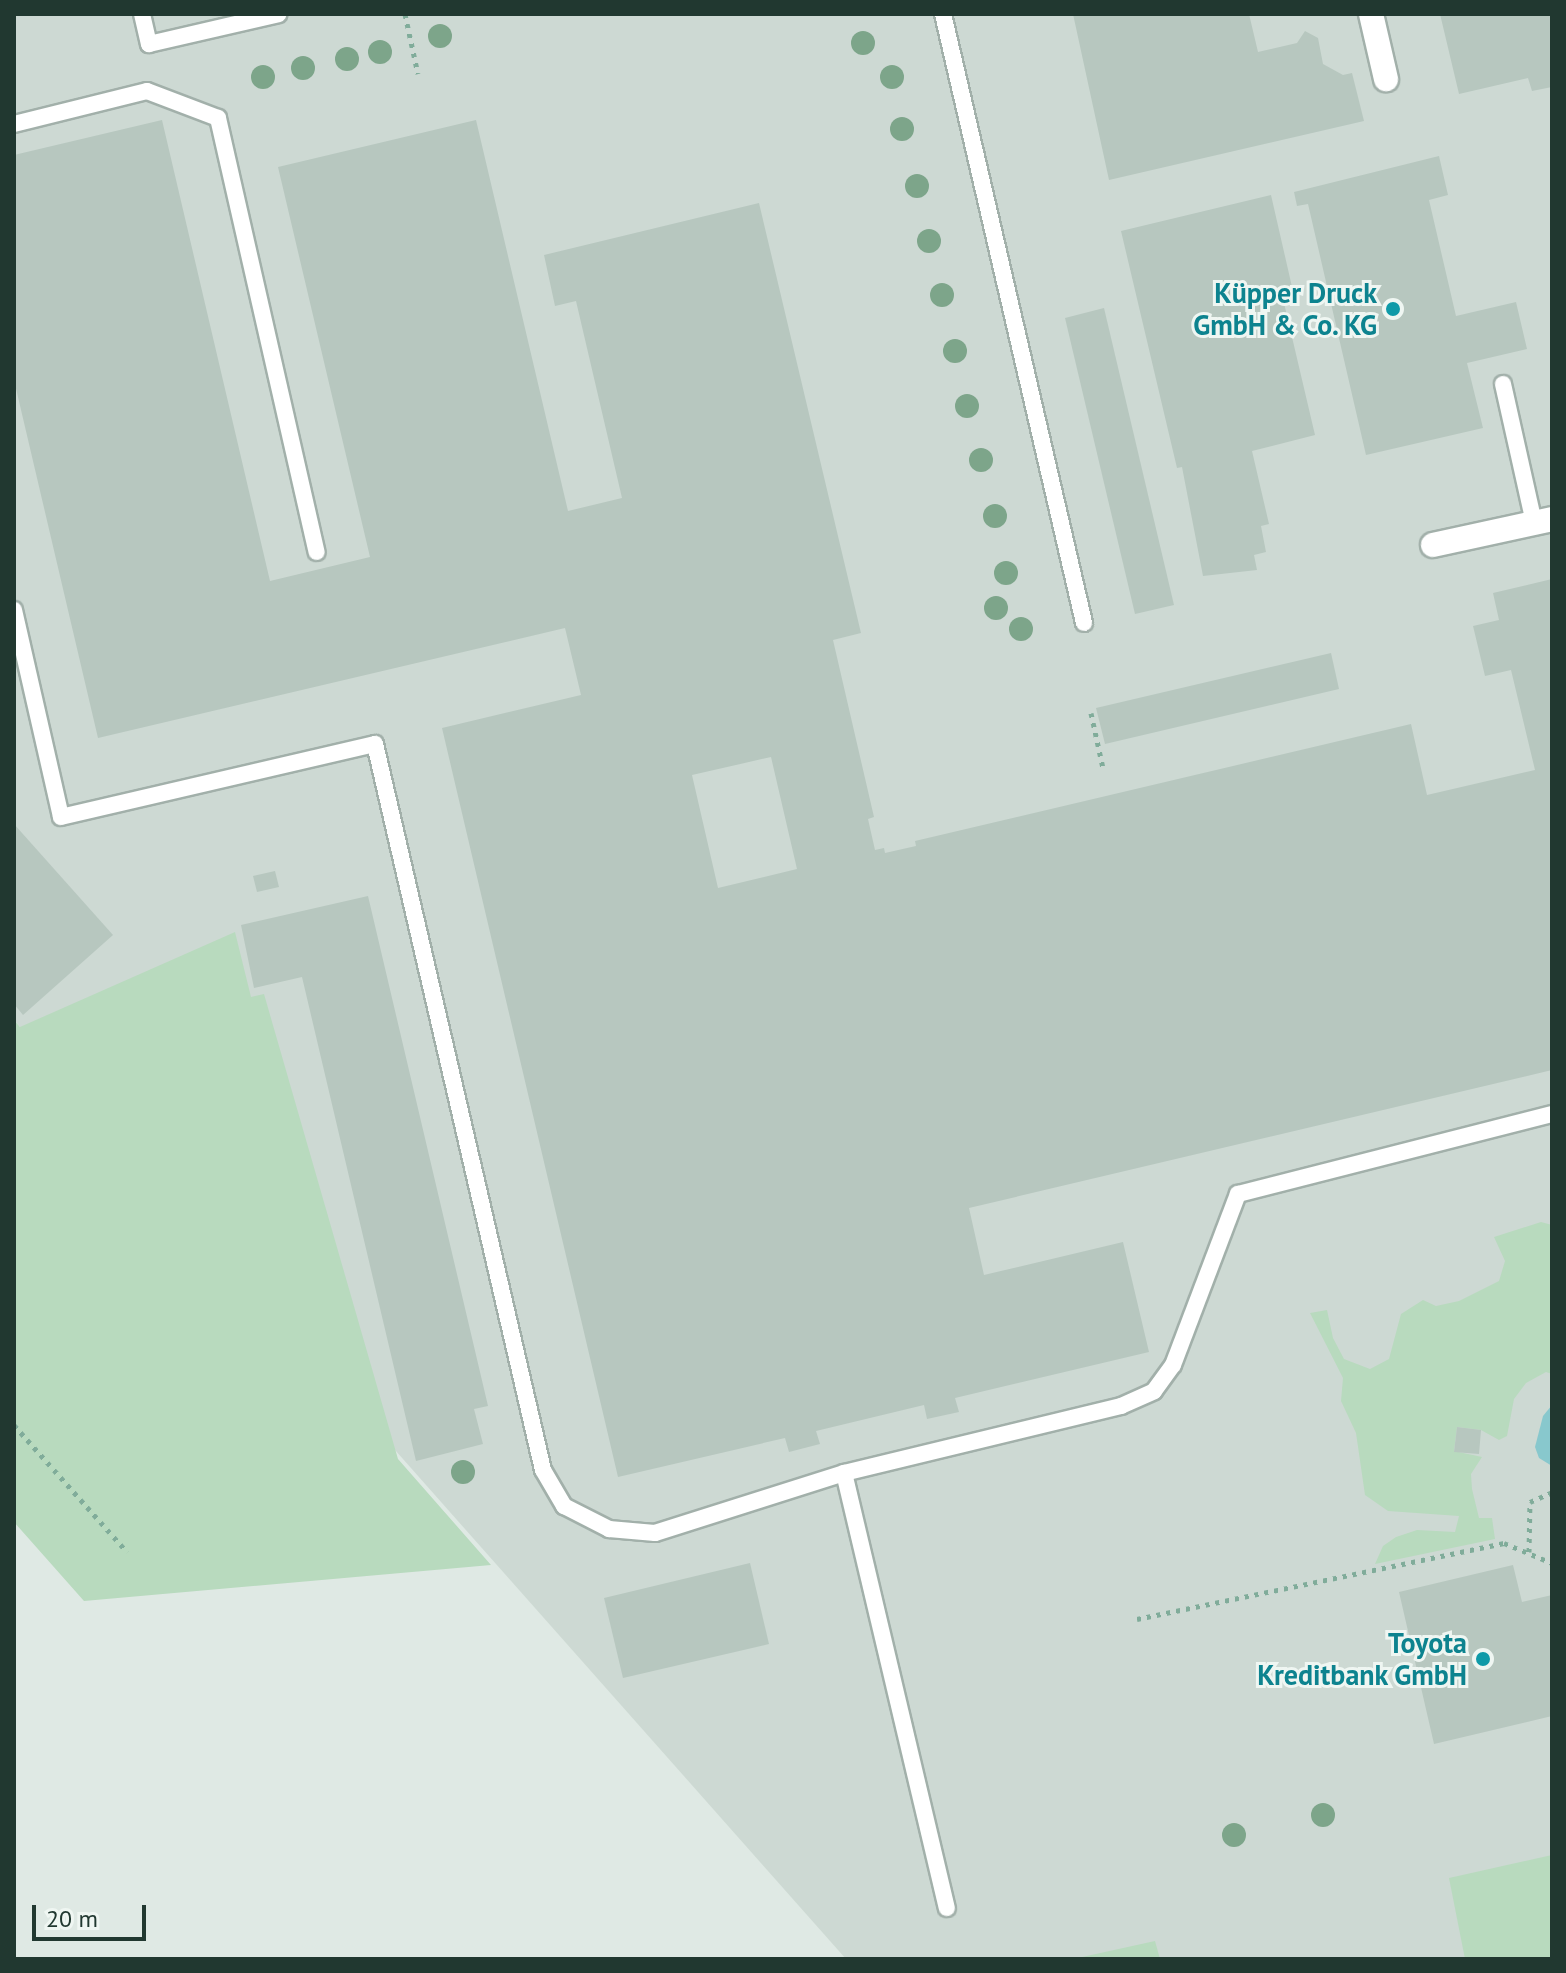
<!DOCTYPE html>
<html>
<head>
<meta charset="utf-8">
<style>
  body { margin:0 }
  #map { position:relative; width:1566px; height:1973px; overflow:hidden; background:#dfe9e4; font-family:"PT Sans",sans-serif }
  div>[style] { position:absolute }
  .built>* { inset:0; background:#cdd9d3 }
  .green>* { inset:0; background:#b8dabe }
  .water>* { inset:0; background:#88c8cd }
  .building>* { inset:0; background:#b7c7bf }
  .path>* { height:5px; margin-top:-2.5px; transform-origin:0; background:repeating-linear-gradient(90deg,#80ac9a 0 4px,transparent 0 10px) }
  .roads { filter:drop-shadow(2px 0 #a2b0aa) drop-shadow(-2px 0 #a2b0aa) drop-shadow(0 2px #a2b0aa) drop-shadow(0 -2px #a2b0aa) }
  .service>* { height:16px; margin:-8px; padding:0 8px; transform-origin:8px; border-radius:8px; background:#fff }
  .minor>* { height:24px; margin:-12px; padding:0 12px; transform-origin:12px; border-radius:12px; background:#fff }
  .trees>* { width:24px; height:24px; margin:-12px; border-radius:50%; background:#7da58a }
  .dots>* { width:22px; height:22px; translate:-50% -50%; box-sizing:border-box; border:4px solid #eff6f2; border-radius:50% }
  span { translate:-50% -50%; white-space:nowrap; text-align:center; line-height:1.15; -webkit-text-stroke:6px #eff6f2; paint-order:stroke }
  .culture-label { font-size:28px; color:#0d838f; font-weight:700 }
  .right { translate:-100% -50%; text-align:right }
  .frame { position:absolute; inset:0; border:16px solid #213830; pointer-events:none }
  .scale { position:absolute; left:32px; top:1905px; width:114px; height:36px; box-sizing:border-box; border:4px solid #213830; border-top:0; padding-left:10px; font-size:24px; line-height:28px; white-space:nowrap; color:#213830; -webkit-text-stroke:6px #eff6f2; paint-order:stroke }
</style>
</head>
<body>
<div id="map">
  <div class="built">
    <div style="clip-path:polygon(14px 14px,1552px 14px,1552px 1959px,846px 1959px,14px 1020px)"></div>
  </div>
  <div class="green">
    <div style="clip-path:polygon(235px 932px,251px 997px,264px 994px,398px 1459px,491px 1565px,84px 1601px,14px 1522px,14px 1020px,20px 1027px)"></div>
    <div style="clip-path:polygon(1541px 1222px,1552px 1225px,1552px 1374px,1546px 1372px,1526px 1383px,1514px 1399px,1507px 1436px,1499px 1440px,1481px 1430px,1457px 1427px,1454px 1451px,1482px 1457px,1471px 1474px,1472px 1489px,1479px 1518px,1492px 1518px,1495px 1539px,1375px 1564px,1383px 1546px,1396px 1537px,1417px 1530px,1455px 1532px,1459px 1516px,1388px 1511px,1365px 1495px,1356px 1433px,1341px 1401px,1343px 1378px,1310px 1313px,1327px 1310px,1333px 1338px,1344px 1359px,1370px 1369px,1389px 1359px,1401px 1314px,1423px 1300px,1436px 1306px,1459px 1301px,1499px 1281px,1505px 1261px,1494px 1237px)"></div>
    <div style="clip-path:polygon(1552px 1855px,1552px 1959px,1465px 1959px,1449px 1878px)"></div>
    <div style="clip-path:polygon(1155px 1941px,1160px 1959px,1073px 1959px)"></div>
  </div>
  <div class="water">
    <div style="clip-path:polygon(1552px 1405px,1552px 1466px,1539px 1458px,1535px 1447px,1543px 1416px)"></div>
  </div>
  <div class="building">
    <div style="clip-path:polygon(1073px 14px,1249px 14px,1258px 52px,1297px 43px,1305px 31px,1318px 38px,1323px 64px,1343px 75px,1352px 73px,1364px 121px,1109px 180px)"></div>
    <div style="clip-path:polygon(1440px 14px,1552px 14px,1552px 87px,1532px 91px,1528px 78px,1459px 94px)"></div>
    <div style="clip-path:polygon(evenodd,162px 120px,270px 581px,370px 557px,278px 167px,476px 120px,568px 511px,622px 498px,576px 301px,555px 306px,544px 255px,759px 203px,861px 633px,833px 640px,874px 817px,868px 819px,875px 850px,884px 848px,885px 853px,916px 846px,915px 841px,1411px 724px,1427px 795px,1535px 770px,1511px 670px,1485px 676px,1473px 626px,1499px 620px,1493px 593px,1552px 579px,1552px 1070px,969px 1208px,984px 1275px,1123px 1242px,1149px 1352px,955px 1398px,959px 1412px,927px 1419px,924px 1405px,816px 1431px,820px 1444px,789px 1452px,785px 1438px,618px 1477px,442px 728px,581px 695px,565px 628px,98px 738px,14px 380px,14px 155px,162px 120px,771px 757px,797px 869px,718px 888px,692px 775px,771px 757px)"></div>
    <div style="clip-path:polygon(1439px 156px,1448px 195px,1429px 200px,1456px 316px,1516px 302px,1527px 349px,1467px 363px,1483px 428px,1366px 455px,1308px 204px,1297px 206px,1294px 192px)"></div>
    <div style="clip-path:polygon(1271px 195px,1295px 300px,1284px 303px,1315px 435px,1252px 451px,1269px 524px,1261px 526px,1266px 552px,1254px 555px,1257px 570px,1203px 576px,1182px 467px,1177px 468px,1121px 231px)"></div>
    <div style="clip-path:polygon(1104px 308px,1174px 605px,1135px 614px,1065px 318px)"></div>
    <div style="clip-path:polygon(1331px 653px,1339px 689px,1105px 744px,1096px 708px)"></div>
    <div style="clip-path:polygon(14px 824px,113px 935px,23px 1015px,14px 1004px)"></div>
    <div style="clip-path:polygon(275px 871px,279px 887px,257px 892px,253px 876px)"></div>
    <div style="clip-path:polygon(368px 896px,488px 1406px,474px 1409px,483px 1444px,416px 1461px,302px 977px,254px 988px,241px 925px)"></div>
    <div style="clip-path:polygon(1457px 1427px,1481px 1430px,1479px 1454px,1454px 1452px)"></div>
    <div style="clip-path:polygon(750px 1563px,769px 1644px,623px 1678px,604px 1598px)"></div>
    <div style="clip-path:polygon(1513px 1565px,1522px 1602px,1552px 1595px,1552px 1716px,1434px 1744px,1399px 1592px)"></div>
  </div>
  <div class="path">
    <div style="left:405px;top:14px;width:61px;rotate:77.8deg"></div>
    <div style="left:1091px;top:713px;width:56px;rotate:77.7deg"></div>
    <div style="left:14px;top:1425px;width:170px;rotate:48.3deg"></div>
    <div style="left:1529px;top:1552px;width:50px;rotate:-88.9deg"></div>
    <div style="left:1530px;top:1502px;width:24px;rotate:-24deg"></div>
    <div style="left:1137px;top:1619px;width:375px;rotate:-11.7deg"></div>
    <div style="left:1504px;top:1543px;width:52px;rotate:22.6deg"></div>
  </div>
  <div class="roads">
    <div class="service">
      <div style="left:142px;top:14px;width:31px;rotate:77deg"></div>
      <div style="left:149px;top:44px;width:133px;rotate:-13deg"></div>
      <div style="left:943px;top:14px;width:625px;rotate:76.96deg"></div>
      <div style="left:14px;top:124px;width:137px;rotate:-13.9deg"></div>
      <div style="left:147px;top:91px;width:76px;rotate:20.8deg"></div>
      <div style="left:218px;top:118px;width:445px;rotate:77.2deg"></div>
      <div style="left:1503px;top:384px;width:142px;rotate:77.4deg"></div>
      <div style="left:14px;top:610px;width:212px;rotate:77.2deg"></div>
      <div style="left:61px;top:817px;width:322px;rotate:-13.1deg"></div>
      <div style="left:375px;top:744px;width:745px;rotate:76.97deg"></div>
      <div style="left:543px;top:1470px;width:42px;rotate:59.7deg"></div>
      <div style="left:564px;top:1506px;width:51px;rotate:27.1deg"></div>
      <div style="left:609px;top:1529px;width:46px;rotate:5deg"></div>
      <div style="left:655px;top:1533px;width:198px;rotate:-17.6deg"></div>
      <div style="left:844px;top:1473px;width:285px;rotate:-13.6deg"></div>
      <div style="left:1121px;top:1406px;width:36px;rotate:-24deg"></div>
      <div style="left:1154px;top:1391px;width:32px;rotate:-54deg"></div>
      <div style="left:1173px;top:1365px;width:183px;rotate:-69.2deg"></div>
      <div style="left:1238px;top:1194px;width:324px;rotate:-14.3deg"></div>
      <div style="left:844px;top:1473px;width:447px;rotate:76.7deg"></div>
    </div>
    <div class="minor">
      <div style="left:1371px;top:14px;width:67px;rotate:77deg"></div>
      <div style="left:1433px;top:545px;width:122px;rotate:-12.3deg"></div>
    </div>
  </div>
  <div class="trees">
    <div style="left:440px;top:36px"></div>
    <div style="left:863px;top:43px"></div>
    <div style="left:380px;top:52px"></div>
    <div style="left:347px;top:59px"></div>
    <div style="left:303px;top:68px"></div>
    <div style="left:263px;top:77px"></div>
    <div style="left:892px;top:77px"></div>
    <div style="left:902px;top:129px"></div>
    <div style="left:917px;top:186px"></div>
    <div style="left:929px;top:241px"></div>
    <div style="left:942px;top:295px"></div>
    <div style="left:955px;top:351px"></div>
    <div style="left:967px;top:406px"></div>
    <div style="left:981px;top:460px"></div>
    <div style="left:995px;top:516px"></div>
    <div style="left:1006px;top:573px"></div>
    <div style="left:996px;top:608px"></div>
    <div style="left:1021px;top:629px"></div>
    <div style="left:463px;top:1472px"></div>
    <div style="left:1323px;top:1815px"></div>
    <div style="left:1234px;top:1835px"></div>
  </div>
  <div class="dots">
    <div style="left:1393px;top:309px;background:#0f9aa8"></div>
    <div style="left:1483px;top:1659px;background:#0f9aa8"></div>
  </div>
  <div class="culture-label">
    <span class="right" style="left:1377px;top:309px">Küpper Druck<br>GmbH &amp; Co. KG</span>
    <span class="right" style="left:1467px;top:1659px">Toyota<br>Kreditbank GmbH</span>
  </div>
  <div class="frame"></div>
  <div class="scale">20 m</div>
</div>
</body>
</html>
